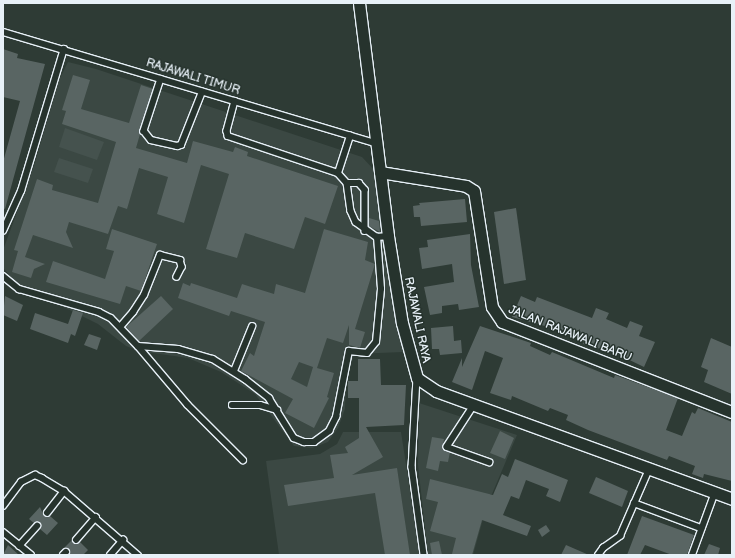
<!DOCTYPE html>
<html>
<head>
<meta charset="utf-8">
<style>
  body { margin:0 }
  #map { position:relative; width:735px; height:558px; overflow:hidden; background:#2e3b35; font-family:"Balsamiq Sans",sans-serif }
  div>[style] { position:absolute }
  .built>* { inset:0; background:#3b4843 }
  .green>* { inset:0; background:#45524e }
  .building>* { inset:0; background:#596563 }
  .roads { filter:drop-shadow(1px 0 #e8f1f8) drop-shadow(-1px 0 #e8f1f8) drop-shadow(0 1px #e8f1f8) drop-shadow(0 -1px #e8f1f8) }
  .service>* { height:5.5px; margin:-2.75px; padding:0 2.75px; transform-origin:2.75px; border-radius:2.75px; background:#26332d }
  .minor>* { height:11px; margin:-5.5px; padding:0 5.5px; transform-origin:5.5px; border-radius:5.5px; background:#26332d }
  span { translate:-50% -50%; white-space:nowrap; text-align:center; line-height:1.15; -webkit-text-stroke:3px #26332d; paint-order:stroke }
  .street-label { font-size:12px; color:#e8f1f8 }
  .frame { position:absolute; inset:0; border:4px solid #e8f1f8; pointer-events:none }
</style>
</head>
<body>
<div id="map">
  <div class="built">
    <div style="clip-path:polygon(68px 62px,96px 69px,362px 157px,376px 172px,403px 352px,354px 354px,346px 379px,345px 409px,338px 428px,328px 442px,312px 448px,294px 446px,255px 394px,221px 372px,188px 358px,139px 351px,126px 346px,98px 324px,17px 284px,4px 269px,3px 250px,34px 166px,59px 80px)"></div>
    <div style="clip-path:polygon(419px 403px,517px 435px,492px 494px,490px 494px,473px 555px,428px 555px,418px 465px)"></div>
    <div style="clip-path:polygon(343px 432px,401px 432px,420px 555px,279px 555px,266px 461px,320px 454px,337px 444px)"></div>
  </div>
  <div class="green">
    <div style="clip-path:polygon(65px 128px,104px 142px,97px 160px,59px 147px)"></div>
    <div style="clip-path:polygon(59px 158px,93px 169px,88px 183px,54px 172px)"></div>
  </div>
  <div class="building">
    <div style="clip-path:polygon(3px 49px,18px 54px,17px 58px,45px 64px,5px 209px,3px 208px,3px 162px,20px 101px,3px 97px)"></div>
    <div style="clip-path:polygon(73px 75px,90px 80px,81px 109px,129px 123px,141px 85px,153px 89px,136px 148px,187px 163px,193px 141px,233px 152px,235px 147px,248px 152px,247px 156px,338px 186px,325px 224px,305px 217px,294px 249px,245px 233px,237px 258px,206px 249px,229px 174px,201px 165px,184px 223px,157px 214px,168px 177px,139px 168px,127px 209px,118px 206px,108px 234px,69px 222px,66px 232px,73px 248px,33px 235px,25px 257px,45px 264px,34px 269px,31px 278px,12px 272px,18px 251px,14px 250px,37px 179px,53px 185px,52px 190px,98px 203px,116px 142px,62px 124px,66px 111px,62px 110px)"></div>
    <div style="clip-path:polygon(465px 199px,467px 222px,421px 226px,420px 217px,414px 217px,413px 206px,420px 205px,419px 203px)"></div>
    <div style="clip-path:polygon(516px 208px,526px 280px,504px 284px,494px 212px)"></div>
    <div style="clip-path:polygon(369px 218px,379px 221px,380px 232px,369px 226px)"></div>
    <div style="clip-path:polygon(112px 229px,157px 244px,141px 291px,126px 286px,120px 304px,46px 282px,53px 261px,105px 279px,114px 251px,106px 249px)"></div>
    <div style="clip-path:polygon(evenodd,324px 229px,368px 242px,365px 260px,375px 264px,355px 329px,365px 332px,360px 348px,349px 345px,349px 325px,343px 343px,327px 338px,317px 368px,334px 373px,327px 397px,329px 398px,314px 428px,285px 413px,293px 399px,241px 371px,250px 353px,254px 356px,265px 322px,231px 311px,229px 316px,178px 298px,183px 283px,190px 286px,191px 283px,237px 298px,242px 284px,274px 294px,276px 284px,305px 293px,324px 229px,299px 362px,313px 367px,307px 387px,291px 379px,299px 362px)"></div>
    <div style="clip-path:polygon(470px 234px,471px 265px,479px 307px,459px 310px,458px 304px,442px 306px,442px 313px,430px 315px,424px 287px,454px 282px,452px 264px,422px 269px,419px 248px,428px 247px,427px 240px)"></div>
    <div style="clip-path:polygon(5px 296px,23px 305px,17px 321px,3px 315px)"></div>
    <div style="clip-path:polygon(161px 296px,173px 309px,139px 341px,126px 327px)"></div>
    <div style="clip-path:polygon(521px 296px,535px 302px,537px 297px,592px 318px,596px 308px,609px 313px,606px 319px,627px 328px,630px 321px,643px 326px,639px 336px,655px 342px,644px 367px,615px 353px,583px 344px,584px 342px,552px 328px,512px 317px)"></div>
    <div style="clip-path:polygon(73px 310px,83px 313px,75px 336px,71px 334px,68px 343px,30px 329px,35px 313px,68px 324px)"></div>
    <div style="clip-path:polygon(453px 326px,454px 341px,461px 340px,462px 353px,440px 355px,439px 349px,432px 349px,431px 328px)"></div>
    <div style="clip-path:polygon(480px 326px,531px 343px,530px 346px,550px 355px,552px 352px,614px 378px,615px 375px,678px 398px,666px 430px,682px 436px,692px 412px,695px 414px,698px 408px,732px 422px,732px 481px,704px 474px,703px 478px,692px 474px,695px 466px,669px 456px,667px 460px,588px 430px,566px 420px,568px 415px,550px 408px,548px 411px,512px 396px,511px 400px,490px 393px,503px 358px,485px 351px,472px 390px,452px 382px,462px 358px,462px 367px)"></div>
    <div style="clip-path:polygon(89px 334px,101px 338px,97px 350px,84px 345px)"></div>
    <div style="clip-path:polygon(711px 338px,732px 347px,732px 394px,704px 382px,708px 370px,701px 367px)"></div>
    <div style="clip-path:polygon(358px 359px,380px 359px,381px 385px,406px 385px,404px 425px,366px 427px,383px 457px,352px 475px,397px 468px,410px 555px,385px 555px,375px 493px,288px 506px,284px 485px,334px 478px,330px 455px,348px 453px,345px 447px,359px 438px,359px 398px,348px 398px,348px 381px,358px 381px)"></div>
    <div style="clip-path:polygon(500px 431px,514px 438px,505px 459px,490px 453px)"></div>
    <div style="clip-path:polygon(432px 437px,444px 439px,442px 449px,450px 452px,448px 462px,440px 461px,438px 471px,426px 468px)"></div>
    <div style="clip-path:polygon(515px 459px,568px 480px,560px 502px,546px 496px,549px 489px,526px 480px,519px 499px,511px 496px,503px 515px,531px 526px,527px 536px,482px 520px,472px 555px,452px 554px,456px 538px,430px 531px,438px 502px,426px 499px,430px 479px,493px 495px,502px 474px,508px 477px)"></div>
    <div style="clip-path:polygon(596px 477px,628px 491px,622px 507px,589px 493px)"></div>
    <div style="clip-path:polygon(40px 507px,44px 516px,50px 516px,58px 523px,47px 535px,40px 529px,40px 523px,34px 523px,29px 519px)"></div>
    <div style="clip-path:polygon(642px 516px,694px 535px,687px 555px,672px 555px,645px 545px,640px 555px,627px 555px)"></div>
    <div style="clip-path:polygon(546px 525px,550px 531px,542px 537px,538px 530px)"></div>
    <div style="clip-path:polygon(72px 540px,74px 543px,80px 542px,88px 550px,83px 555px,69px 555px,69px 549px,64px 548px)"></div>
    <div style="clip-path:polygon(439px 541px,442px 555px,432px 555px,430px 543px)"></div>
    <div style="clip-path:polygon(709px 544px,720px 548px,718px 555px,704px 555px)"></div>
    <div style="clip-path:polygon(8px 545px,19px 555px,3px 555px)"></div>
    <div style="clip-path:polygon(566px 545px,589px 555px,561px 555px)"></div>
  </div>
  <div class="roads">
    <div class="service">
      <div style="left:3px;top:32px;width:389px;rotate:16.6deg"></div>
      <div style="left:161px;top:79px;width:55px;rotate:108.1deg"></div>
      <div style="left:144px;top:131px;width:11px;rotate:52deg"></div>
      <div style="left:151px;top:140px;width:27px;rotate:13deg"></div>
      <div style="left:177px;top:146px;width:4px;rotate:-14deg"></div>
      <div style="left:181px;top:145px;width:57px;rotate:-68.4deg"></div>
      <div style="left:235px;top:101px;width:31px;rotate:105deg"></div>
      <div style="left:227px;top:131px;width:5px;rotate:79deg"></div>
      <div style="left:228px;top:136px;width:116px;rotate:18.6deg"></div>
      <div style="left:338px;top:173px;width:13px;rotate:48deg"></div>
      <div style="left:347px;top:183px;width:28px;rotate:82deg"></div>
      <div style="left:351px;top:211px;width:12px;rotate:66deg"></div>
      <div style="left:356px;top:222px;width:26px;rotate:36deg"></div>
      <div style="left:338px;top:173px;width:39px;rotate:-72deg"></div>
      <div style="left:347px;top:183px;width:12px"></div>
      <div style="left:359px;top:183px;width:9px;rotate:49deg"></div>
      <div style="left:365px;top:190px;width:41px;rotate:90deg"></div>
      <div style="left:3px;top:231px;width:44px;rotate:-65.8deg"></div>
      <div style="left:21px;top:191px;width:148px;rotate:-73.2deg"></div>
      <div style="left:3px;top:276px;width:21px;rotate:39deg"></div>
      <div style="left:19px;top:289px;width:83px;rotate:16deg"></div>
      <div style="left:99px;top:312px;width:13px;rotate:27deg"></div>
      <div style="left:111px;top:318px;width:39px;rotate:46deg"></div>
      <div style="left:138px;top:346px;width:40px;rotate:4.3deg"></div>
      <div style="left:178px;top:349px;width:36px;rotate:16deg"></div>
      <div style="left:213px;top:359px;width:38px;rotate:32deg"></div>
      <div style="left:245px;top:379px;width:31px;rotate:38deg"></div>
      <div style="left:269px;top:398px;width:47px;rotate:58deg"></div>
      <div style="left:294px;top:438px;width:11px;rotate:22deg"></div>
      <div style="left:304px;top:442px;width:10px"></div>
      <div style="left:314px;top:442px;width:19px;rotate:-36deg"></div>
      <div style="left:329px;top:431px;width:16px;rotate:-63deg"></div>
      <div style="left:336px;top:417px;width:67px;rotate:-78.9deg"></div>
      <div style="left:349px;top:351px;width:18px;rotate:6deg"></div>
      <div style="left:367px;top:353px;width:14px;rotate:-51deg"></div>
      <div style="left:376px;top:342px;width:53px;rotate:-84.6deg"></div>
      <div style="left:381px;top:289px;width:52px;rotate:-94.4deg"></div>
      <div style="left:377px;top:237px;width:11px;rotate:-5deg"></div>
      <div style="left:120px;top:327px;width:20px;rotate:-49deg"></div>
      <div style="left:133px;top:312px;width:20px;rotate:-57deg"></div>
      <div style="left:144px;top:295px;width:43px;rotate:-68.2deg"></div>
      <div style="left:160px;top:255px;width:21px;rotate:14deg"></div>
      <div style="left:180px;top:260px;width:7px;rotate:74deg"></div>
      <div style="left:182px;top:267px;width:11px;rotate:117deg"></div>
      <div style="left:138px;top:346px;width:77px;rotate:49.7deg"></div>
      <div style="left:188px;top:405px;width:78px;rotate:45deg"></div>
      <div style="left:234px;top:371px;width:48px;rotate:-67.8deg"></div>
      <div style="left:417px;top:378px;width:89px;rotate:93.2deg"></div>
      <div style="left:412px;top:467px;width:89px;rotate:82.2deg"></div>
      <div style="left:475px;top:404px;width:51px;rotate:123.1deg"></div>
      <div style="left:447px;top:447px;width:45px;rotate:19.7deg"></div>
      <div style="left:232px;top:405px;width:28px"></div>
      <div style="left:260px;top:405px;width:18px;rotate:16deg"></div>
      <div style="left:634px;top:503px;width:72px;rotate:20.5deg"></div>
      <div style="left:3px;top:506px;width:30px;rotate:-53deg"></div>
      <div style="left:21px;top:482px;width:16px;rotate:-27deg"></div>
      <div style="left:35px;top:475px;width:8px;rotate:23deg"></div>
      <div style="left:42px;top:478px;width:26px;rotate:31deg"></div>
      <div style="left:64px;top:491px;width:98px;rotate:40.9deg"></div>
      <div style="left:47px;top:513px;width:28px;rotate:-52deg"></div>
      <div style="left:3px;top:532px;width:36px;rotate:39deg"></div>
      <div style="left:76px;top:540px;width:30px;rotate:-49deg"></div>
      <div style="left:19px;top:546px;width:27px;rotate:-48deg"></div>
      <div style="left:63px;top:555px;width:4px;rotate:-45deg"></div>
      <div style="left:110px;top:555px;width:20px;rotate:-49deg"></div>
      <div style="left:598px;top:555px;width:9px;rotate:-54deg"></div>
      <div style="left:603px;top:548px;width:21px;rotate:-35deg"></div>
      <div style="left:620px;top:536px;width:75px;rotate:-66.5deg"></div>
      <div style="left:692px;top:555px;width:67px;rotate:-69.9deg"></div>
    </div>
    <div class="minor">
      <div style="left:359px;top:3px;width:235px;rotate:82.9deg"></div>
      <div style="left:388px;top:236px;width:88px;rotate:80.9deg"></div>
      <div style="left:402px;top:323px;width:57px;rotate:74.7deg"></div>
      <div style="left:417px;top:378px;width:23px;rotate:34deg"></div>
      <div style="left:436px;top:391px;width:315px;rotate:20deg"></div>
      <div style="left:380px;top:172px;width:87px;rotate:9.2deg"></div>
      <div style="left:466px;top:186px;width:9px;rotate:32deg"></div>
      <div style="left:474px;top:191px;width:117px;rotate:81.2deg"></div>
      <div style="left:492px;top:307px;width:18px;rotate:56deg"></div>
      <div style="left:502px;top:322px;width:247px;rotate:21.4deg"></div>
    </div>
  </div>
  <div class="street-label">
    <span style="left:193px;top:77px;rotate:17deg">RAJAWALI TIMUR</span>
    <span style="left:417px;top:320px;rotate:78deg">RAJAWALI RAYA</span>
    <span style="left:570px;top:334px;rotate:22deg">JALAN RAJAWALI BARU</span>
  </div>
  <div class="frame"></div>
</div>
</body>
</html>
